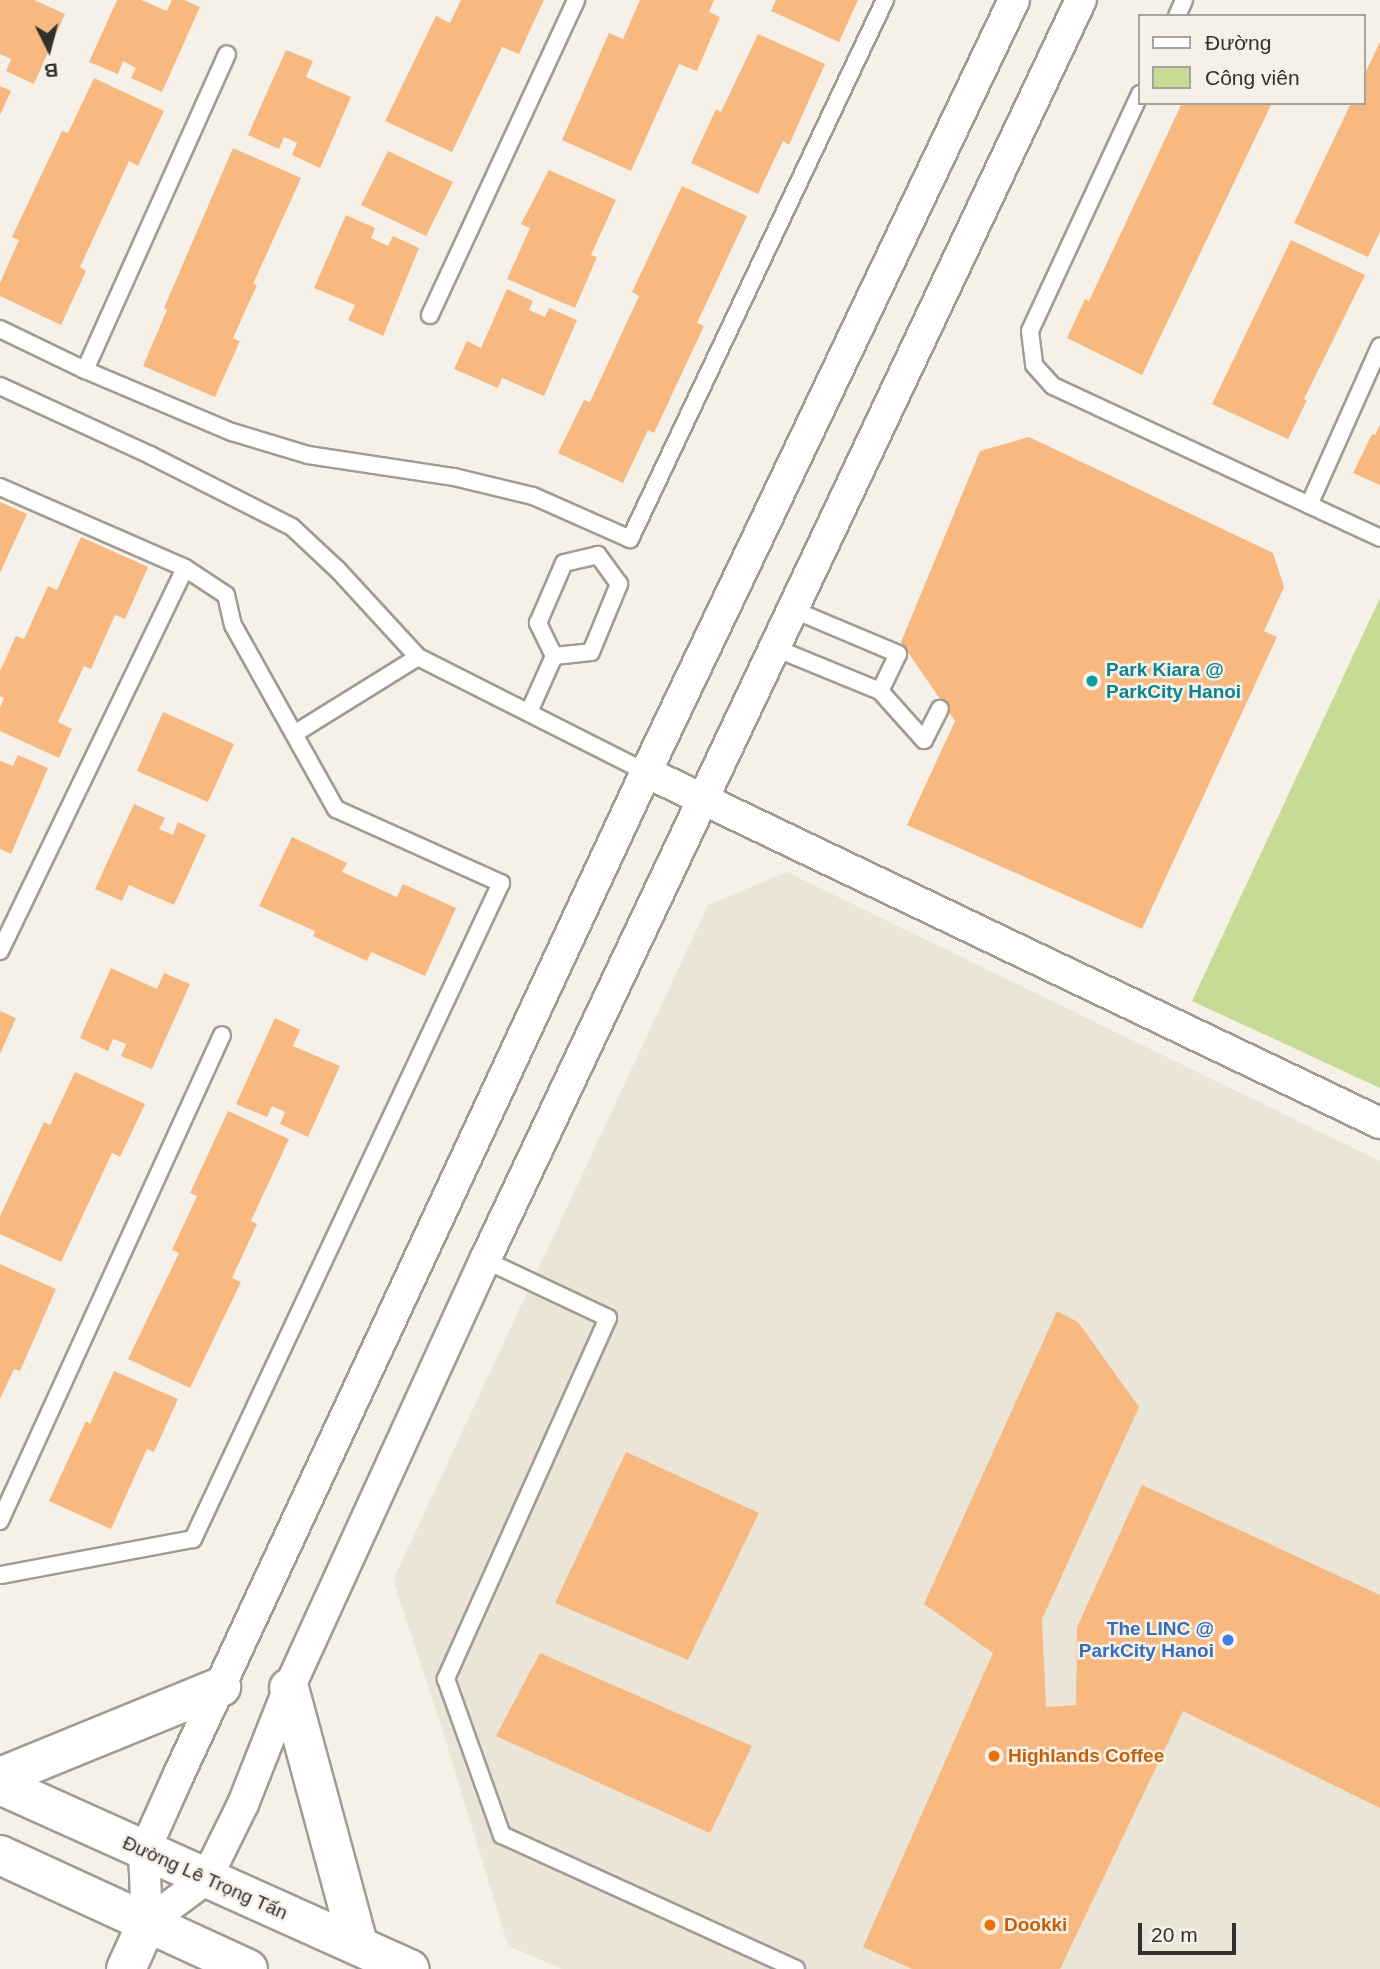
<!DOCTYPE html>
<html>
<head>
<meta charset="utf-8">
<style>
  body { margin:0 }
  #map { position:relative; width:1380px; height:1969px; overflow:hidden; background:#f5f1e9; font-family:Helvetica,sans-serif }
  div>[style] { position:absolute }
  .built>* { inset:0; background:#ebe5d7 }
  .green>* { inset:0; background:#c7db94 }
  .building>* { inset:0; background:#f8b981 }
  .roads { filter:drop-shadow(2px 0 #9f9c94) drop-shadow(-2px 0 #9f9c94) drop-shadow(0 2px #9f9c94) drop-shadow(0 -2px #9f9c94) }
  .service>* { height:16px; margin:-8px; padding:0 8px; transform-origin:8px; border-radius:8px; background:#fff }
  .minor>* { height:30px; margin:-15px; padding:0 15px; transform-origin:15px; border-radius:15px; background:#fff }
  .tertiary>* { height:38px; margin:-19px; padding:0 19px; transform-origin:19px; border-radius:19px; background:#fff }
  .primary>* { height:38px; margin:-19px; padding:0 19px; transform-origin:19px; border-radius:19px; background:#fff }
  .dots>* { width:19px; height:19px; translate:-50% -50%; box-sizing:border-box; border:4px solid #f5f1e9; border-radius:50% }
  span { translate:-50% -50%; white-space:nowrap; text-align:center; line-height:1.15; -webkit-text-stroke:5px #f5f1e9; paint-order:stroke }
  .culture-label { font-size:19px; color:#0d838f; font-weight:700 }
  .left { translate:0 -50%; text-align:left }
  .shop-label { font-size:19px; color:#366cbe; font-weight:700 }
  .right { translate:-100% -50%; text-align:right }
  .food-label { font-size:19px; color:#c56008; font-weight:700 }
  .street-label { font-size:19px; color:#33312e }
  .legend { position:absolute; left:1138px; top:14px; width:228px; height:91px; box-sizing:border-box; background:#f5f1e9; border:2px solid #a7a49e; margin:0; padding:9px 12px; list-style:none; font-size:21px; color:#33312e }
  .legend li { display:flex; align-items:center; gap:14px; height:35px }
  .legend b { width:35px; border:2px solid #a7a49e }
  .north { position:absolute; left:14px; top:14px; width:70px; height:70px; -webkit-text-stroke:5px #f5f1e9; paint-order:stroke; rotate:174deg; font-size:19px; font-weight:700; line-height:28px; text-align:center; color:#33312e }
  .north::after { content:''; display:block; margin:auto; width:24px; height:32px; background:#33312e; clip-path:polygon(50% 0,100% 100%,50% 72%,0 100%) }
  .scale { position:absolute; left:1138px; top:1923px; width:98px; height:32px; box-sizing:border-box; border:4px solid #33312e; border-top:0; padding-left:9px; font-size:21px; line-height:24px; white-space:nowrap; color:#33312e; -webkit-text-stroke:5px #f5f1e9; paint-order:stroke }
</style>
</head>
<body>
<div id="map">
  <div class="built">
    <div style="clip-path:polygon(787px 872px,1380px 1161px,1380px 1969px,562px 1969px,508px 1946px,441px 1725px,393px 1580px,708px 905px)"></div>
  </div>
  <div class="green">
    <div style="clip-path:polygon(1380px 598px,1380px 1088px,1192px 1001px)"></div>
  </div>
  <div class="building">
    <div style="clip-path:polygon(0 0,34px 0,65px 14px,34px 84px,6px 71px,11px 59px,0 54px)"></div>
    <div style="clip-path:polygon(117px 0,141px 0,167px 11px,172px 0,184px 0,200px 7px,162px 92px,131px 78px,136px 68px,123px 61px,118px 74px,89px 62px)"></div>
    <div style="clip-path:polygon(461px 0,544px 0,519px 54px,502px 47px,452px 152px,385px 121px,436px 16px,450px 23px)"></div>
    <div style="clip-path:polygon(640px 0,714px 0,709px 12px,720px 17px,697px 71px,679px 64px,631px 171px,562px 140px,609px 33px,623px 39px)"></div>
    <div style="clip-path:polygon(776px 0,858px 0,839px 42px,771px 11px)"></div>
    <div style="clip-path:polygon(758px 34px,825px 64px,789px 145px,783px 141px,758px 194px,691px 163px,716px 109px,721px 112px)"></div>
    <div style="clip-path:polygon(1380px 42px,1380px 232px,1368px 257px,1294px 223px,1351px 103px,1364px 103px,1364px 75px)"></div>
    <div style="clip-path:polygon(286px 50px,313px 61px,306px 77px,351px 97px,320px 168px,292px 155px,297px 143px,284px 137px,279px 149px,248px 135px)"></div>
    <div style="clip-path:polygon(94px 78px,164px 111px,138px 166px,129px 161px,80px 267px,86px 271px,61px 325px,0 296px,0 283px,19px 240px,12px 237px,62px 131px,68px 133px)"></div>
    <div style="clip-path:polygon(0 86px,11px 91px,0 115px)"></div>
    <div style="clip-path:polygon(1182px 103px,1272px 103px,1142px 375px,1067px 338px,1085px 299px,1089px 301px)"></div>
    <div style="clip-path:polygon(233px 148px,301px 178px,253px 284px,257px 285px,233px 338px,240px 341px,215px 397px,143px 366px,167px 310px,164px 308px)"></div>
    <div style="clip-path:polygon(388px 151px,453px 182px,426px 236px,361px 205px)"></div>
    <div style="clip-path:polygon(549px 170px,616px 200px,591px 255px,597px 257px,575px 308px,507px 279px,530px 228px,521px 224px)"></div>
    <div style="clip-path:polygon(682px 186px,747px 216px,697px 323px,704px 326px,654px 433px,648px 430px,623px 483px,558px 453px,584px 400px,590px 402px,639px 296px,632px 292px)"></div>
    <div style="clip-path:polygon(346px 215px,375px 228px,371px 238px,388px 246px,393px 236px,419px 248px,383px 336px,348px 320px,355px 305px,314px 288px)"></div>
    <div style="clip-path:polygon(1291px 240px,1365px 275px,1304px 399px,1307px 400px,1288px 439px,1212px 404px)"></div>
    <div style="clip-path:polygon(507px 289px,533px 301px,529px 310px,545px 317px,549px 308px,577px 320px,544px 396px,502px 378px,498px 388px,454px 369px,467px 341px,481px 348px)"></div>
    <div style="clip-path:polygon(1380px 425px,1380px 485px,1353px 473px,1372px 434px,1375px 435px)"></div>
    <div style="clip-path:polygon(1029px 437px,1273px 553px,1284px 587px,1264px 631px,1277px 637px,1142px 929px,907px 825px,955px 721px,901px 642px,980px 451px)"></div>
    <div style="clip-path:polygon(0 502px,27px 514px,0 573px)"></div>
    <div style="clip-path:polygon(81px 537px,148px 567px,125px 619px,115px 615px,91px 669px,84px 666px,58px 722px,72px 729px,59px 758px,0 731px,0 708px,4px 698px,0 696px,0 671px,16px 636px,24px 639px,48px 586px,57px 590px)"></div>
    <div style="clip-path:polygon(163px 712px,234px 744px,208px 802px,137px 771px)"></div>
    <div style="clip-path:polygon(18px 755px,48px 768px,11px 854px,0 849px,0 761px,13px 766px)"></div>
    <div style="clip-path:polygon(134px 804px,165px 818px,159px 829px,173px 835px,178px 822px,206px 835px,174px 905px,129px 885px,122px 901px,95px 889px)"></div>
    <div style="clip-path:polygon(292px 837px,347px 863px,342px 872px,397px 897px,403px 884px,456px 908px,425px 976px,371px 952px,367px 961px,313px 936px,315px 931px,259px 906px)"></div>
    <div style="clip-path:polygon(111px 968px,157px 989px,164px 973px,190px 984px,152px 1069px,121px 1056px,126px 1044px,113px 1039px,108px 1051px,80px 1038px)"></div>
    <div style="clip-path:polygon(0 1011px,16px 1018px,0 1054px)"></div>
    <div style="clip-path:polygon(275px 1018px,300px 1030px,293px 1046px,340px 1066px,308px 1137px,280px 1124px,285px 1112px,272px 1106px,267px 1117px,236px 1104px)"></div>
    <div style="clip-path:polygon(75px 1072px,145px 1104px,120px 1157px,112px 1153px,61px 1262px,0 1234px,0 1216px,44px 1122px,50px 1125px)"></div>
    <div style="clip-path:polygon(228px 1111px,289px 1139px,251px 1221px,257px 1224px,232px 1278px,241px 1282px,190px 1388px,128px 1359px,179px 1253px,172px 1250px,197px 1196px,190px 1193px)"></div>
    <div style="clip-path:polygon(0 1264px,56px 1289px,20px 1371px,14px 1369px,0 1399px)"></div>
    <div style="clip-path:polygon(1057px 1311px,1078px 1322px,1139px 1407px,1042px 1619px,1046px 1707px,1076px 1705px,1077px 1627px,1142px 1485px,1380px 1595px,1380px 1808px,1183px 1711px,1060px 1969px,912px 1969px,863px 1947px,993px 1653px,924px 1604px)"></div>
    <div style="clip-path:polygon(114px 1371px,178px 1399px,154px 1452px,147px 1449px,111px 1529px,49px 1501px,86px 1421px,90px 1424px)"></div>
    <div style="clip-path:polygon(626px 1452px,759px 1513px,688px 1660px,555px 1603px)"></div>
    <div style="clip-path:polygon(540px 1653px,752px 1746px,710px 1833px,496px 1736px)"></div>
  </div>
  <div class="roads">
    <div class="service">
      <div style="left:1177px;top:16px;width:17px;rotate:-66deg"></div>
      <div style="left:1140px;top:94px;width:261px;rotate:114.9deg"></div>
      <div style="left:1030px;top:331px;width:34px;rotate:83deg"></div>
      <div style="left:1034px;top:365px;width:28px;rotate:48deg"></div>
      <div style="left:1053px;top:386px;width:361px;rotate:24.9deg"></div>
      <div style="left:430px;top:315px;width:347px;rotate:-65.1deg"></div>
      <div style="left:0;top:329px;width:94px;rotate:25.8deg"></div>
      <div style="left:85px;top:370px;width:160px;rotate:22.9deg"></div>
      <div style="left:232px;top:432px;width:79px;rotate:16.8deg"></div>
      <div style="left:308px;top:455px;width:148px;rotate:8.6deg"></div>
      <div style="left:454px;top:477px;width:81px;rotate:13.5deg"></div>
      <div style="left:533px;top:496px;width:106px;rotate:23.9deg"></div>
      <div style="left:630px;top:539px;width:596px;rotate:-64.68deg"></div>
      <div style="left:85px;top:370px;width:346px;rotate:-65.8deg"></div>
      <div style="left:0;top:386px;width:165px;rotate:24.7deg"></div>
      <div style="left:150px;top:455px;width:159px;rotate:26.9deg"></div>
      <div style="left:292px;top:527px;width:63px;rotate:43.1deg"></div>
      <div style="left:338px;top:570px;width:118px;rotate:47.4deg"></div>
      <div style="left:418px;top:657px;width:255px;rotate:26.8deg"></div>
      <div style="left:0;top:487px;width:202px;rotate:23.6deg"></div>
      <div style="left:185px;top:568px;width:49px;rotate:33.4deg"></div>
      <div style="left:226px;top:595px;width:31px;rotate:77deg"></div>
      <div style="left:233px;top:625px;width:211px;rotate:60.8deg"></div>
      <div style="left:336px;top:809px;width:181px;rotate:24.2deg"></div>
      <div style="left:501px;top:883px;width:725px;rotate:115.15deg"></div>
      <div style="left:193px;top:1539px;width:196px;rotate:169.4deg"></div>
      <div style="left:1309px;top:505px;width:174px;rotate:-65.9deg"></div>
      <div style="left:794px;top:610px;width:113px;rotate:22.9deg"></div>
      <div style="left:898px;top:654px;width:41px;rotate:115.9deg"></div>
      <div style="left:880px;top:691px;width:66px;rotate:48.1deg"></div>
      <div style="left:924px;top:740px;width:35px;rotate:-63deg"></div>
      <div style="left:775px;top:648px;width:113px;rotate:22.3deg"></div>
      <div style="left:554px;top:656px;width:37px;rotate:-6deg"></div>
      <div style="left:591px;top:652px;width:74px;rotate:-67.6deg"></div>
      <div style="left:619px;top:584px;width:36px;rotate:-126deg"></div>
      <div style="left:529px;top:712px;width:61px;rotate:-65.9deg"></div>
      <div style="left:554px;top:656px;width:37px;rotate:-116deg"></div>
      <div style="left:538px;top:623px;width:65px;rotate:-66.6deg"></div>
      <div style="left:564px;top:563px;width:35px;rotate:-13deg"></div>
      <div style="left:294px;top:734px;width:146px;rotate:-31.8deg"></div>
      <div style="left:0;top:951px;width:425px;rotate:-64.2deg"></div>
      <div style="left:485px;top:1260px;width:136px;rotate:25.2deg"></div>
      <div style="left:608px;top:1318px;width:396px;rotate:114.2deg"></div>
      <div style="left:446px;top:1679px;width:166px;rotate:70.3deg"></div>
      <div style="left:502px;top:1835px;width:323px;rotate:24.5deg"></div>
      <div style="left:0;top:1521px;width:534px;rotate:-65.45deg"></div>
    </div>
    <div class="minor">
      <div style="left:646px;top:772px;width:814px;rotate:25.56deg"></div>
      <div style="left:147px;top:1923px;width:74px;rotate:-36.7deg"></div>
      <div style="left:206px;top:1879px;width:84px;rotate:-63.7deg"></div>
      <div style="left:243px;top:1804px;width:125px;rotate:-68.4deg"></div>
      <div style="left:289px;top:1688px;width:471px;rotate:-65.4deg"></div>
      <div style="left:485px;top:1260px;width:1394px;rotate:-64.69deg"></div>
      <div style="left:147px;top:1923px;width:71px;rotate:-92.4deg"></div>
      <div style="left:144px;top:1852px;width:85px;rotate:-65.8deg"></div>
      <div style="left:179px;top:1774px;width:1105px;rotate:-65.01deg"></div>
      <div style="left:646px;top:772px;width:855px;rotate:-64.51deg"></div>
    </div>
    <div class="tertiary">
      <div style="left:126px;top:1969px;width:51px;rotate:-65.5deg"></div>
    </div>
    <div class="primary">
      <div style="left:289px;top:1688px;width:265px;rotate:74.9deg"></div>
      <div style="left:0;top:1777px;width:239px;rotate:-22.2deg"></div>
      <div style="left:0;top:1785px;width:449px;rotate:24.2deg"></div>
      <div style="left:0;top:1855px;width:273px;rotate:24.7deg"></div>
    </div>
  </div>
  <div class="dots">
    <div style="left:1092px;top:681px;background:#0f9aa8"></div>
    <div style="left:1228px;top:1640px;background:#3f7fe0"></div>
    <div style="left:994px;top:1756px;background:#e8710a"></div>
    <div style="left:990px;top:1925px;background:#e8710a"></div>
  </div>
  <div class="culture-label">
    <span class="left" style="left:1106px;top:681px">Park Kiara @<br>ParkCity Hanoi</span>
  </div>
  <div class="shop-label">
    <span class="right" style="left:1214px;top:1640px">The LINC @<br>ParkCity Hanoi</span>
  </div>
  <div class="food-label">
    <span class="left" style="left:1008px;top:1756px">Highlands Coffee</span>
    <span class="left" style="left:1004px;top:1925px">Dookki</span>
  </div>
  <div class="street-label">
    <span style="left:205px;top:1878px;rotate:24deg">Đường Lê Trọng Tấn</span>
  </div>
  <ul class="legend">
  <li><b style="height:9px;background:#fff"></b>Đường</li>
  <li><b style="height:19px;background:#c7db94"></b>Công viên</li>
  </ul>
  <div class="north">B</div>
  <div class="scale">20 m</div>
</div>
</body>
</html>
